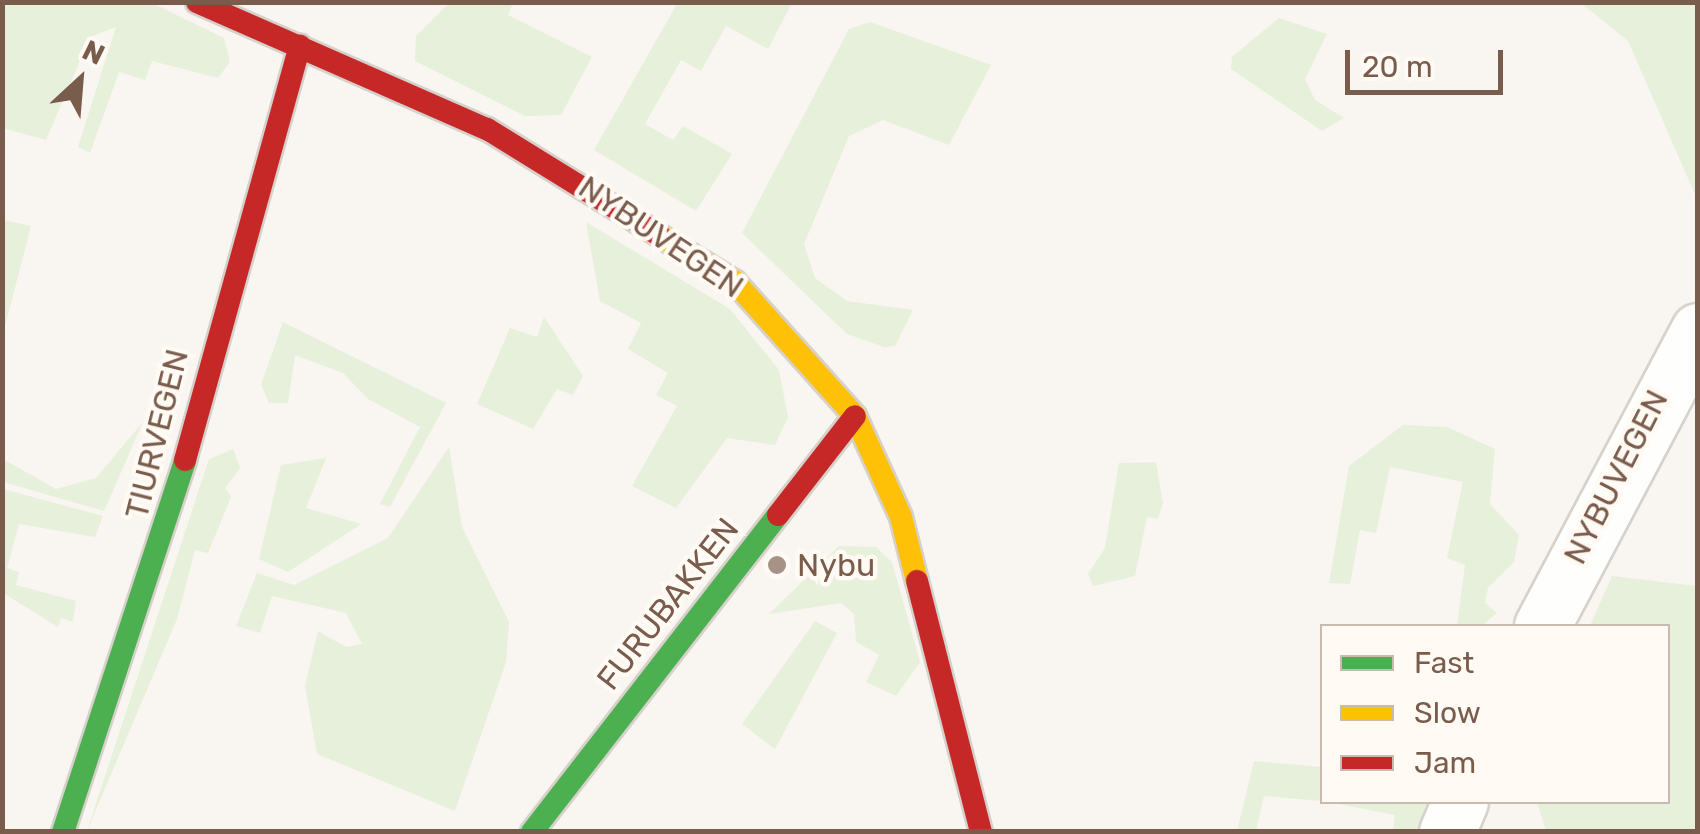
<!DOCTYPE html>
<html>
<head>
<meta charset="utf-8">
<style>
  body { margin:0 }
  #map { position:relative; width:1700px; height:834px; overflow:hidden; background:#f9f5f0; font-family:Rubik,sans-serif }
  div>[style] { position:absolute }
  .green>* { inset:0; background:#e7f0db }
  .roads { filter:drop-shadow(2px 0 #d7d1cb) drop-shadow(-2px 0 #d7d1cb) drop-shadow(0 2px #d7d1cb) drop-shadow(0 -2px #d7d1cb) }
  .street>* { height:55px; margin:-27.5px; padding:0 27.5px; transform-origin:27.5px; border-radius:27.5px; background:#fefefd }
  .fast>* { height:22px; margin:-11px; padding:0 11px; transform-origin:11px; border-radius:11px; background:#4caf50 }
  .slow>* { height:22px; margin:-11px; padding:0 11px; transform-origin:11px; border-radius:11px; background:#ffc107 }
  .jam>* { height:22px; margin:-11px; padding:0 11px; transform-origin:11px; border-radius:11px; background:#c62828 }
  .dots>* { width:28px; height:28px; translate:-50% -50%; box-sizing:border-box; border:5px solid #fffaf3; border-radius:50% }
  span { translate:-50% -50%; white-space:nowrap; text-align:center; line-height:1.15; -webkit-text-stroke:9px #fffaf3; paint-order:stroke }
  .street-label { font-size:32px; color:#7a5c4d }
  .poi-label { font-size:32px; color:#7a5c4d }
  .left { translate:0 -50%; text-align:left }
  .frame { position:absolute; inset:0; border:5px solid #7a5c4d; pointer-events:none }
  .legend { position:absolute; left:1320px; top:624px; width:350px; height:180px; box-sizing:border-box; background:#fffaf3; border:2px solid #cabbb1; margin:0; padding:12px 18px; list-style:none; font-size:30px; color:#7a5c4d }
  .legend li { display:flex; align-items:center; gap:20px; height:50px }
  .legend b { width:50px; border:2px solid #cabbb1 }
  .north { position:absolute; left:30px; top:30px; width:100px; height:100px; -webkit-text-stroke:8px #fffaf3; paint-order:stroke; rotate:26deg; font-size:28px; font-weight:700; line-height:40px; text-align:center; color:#7a5c4d }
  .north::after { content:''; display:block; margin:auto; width:35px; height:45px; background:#7a5c4d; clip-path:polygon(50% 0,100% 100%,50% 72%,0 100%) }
  .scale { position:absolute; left:1345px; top:50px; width:158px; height:45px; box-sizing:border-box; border:5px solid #7a5c4d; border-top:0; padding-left:12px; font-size:30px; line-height:35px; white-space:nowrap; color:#7a5c4d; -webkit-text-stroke:8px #fffaf3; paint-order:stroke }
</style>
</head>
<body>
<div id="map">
  <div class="green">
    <div style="clip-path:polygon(450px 2px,513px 3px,508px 15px,592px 57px,561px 115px,525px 116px,415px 61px,416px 36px)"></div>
    <div style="clip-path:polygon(678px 2px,792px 3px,768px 49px,726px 26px,701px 71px,681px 60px,645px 124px,673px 140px,683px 126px,732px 154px,696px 211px,594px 150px)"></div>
    <div style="clip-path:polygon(2px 3px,152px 3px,224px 38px,230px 62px,218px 78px,152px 61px,145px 80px,119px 72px,90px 153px,78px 147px,116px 27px,90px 37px,46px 140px,3px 128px)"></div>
    <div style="clip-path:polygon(1581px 3px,1697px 3px,1697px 199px,1628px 41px)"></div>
    <div style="clip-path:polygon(1279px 18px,1327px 34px,1305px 79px,1315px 100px,1344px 118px,1322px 131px,1231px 69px,1232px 57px)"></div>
    <div style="clip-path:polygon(870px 22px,991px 65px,949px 145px,883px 120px,849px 136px,804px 244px,815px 278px,847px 301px,913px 310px,895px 346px,884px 347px,847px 334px,742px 233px,849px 29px)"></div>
    <div style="clip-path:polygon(3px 220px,31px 226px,3px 334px,2px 220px)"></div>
    <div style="clip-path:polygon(586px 222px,730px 309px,779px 370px,788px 417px,775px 445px,727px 438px,676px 508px,632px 486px,677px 406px,656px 395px,668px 373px,628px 349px,641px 323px,600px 301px)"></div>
    <div style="clip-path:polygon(544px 317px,583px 376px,573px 395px,557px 389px,533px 429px,477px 404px,510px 328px,537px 337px)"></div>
    <div style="clip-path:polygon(283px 322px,446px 403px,390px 507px,380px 504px,420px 427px,368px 399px,343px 373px,295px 355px,288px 403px,269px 403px,261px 385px)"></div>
    <div style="clip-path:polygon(143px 422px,104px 511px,3px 482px,3px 459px,56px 489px,96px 478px)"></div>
    <div style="clip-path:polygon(1403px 425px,1447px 427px,1495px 449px,1490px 504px,1519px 535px,1514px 562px,1488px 588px,1485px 603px,1497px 613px,1481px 626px,1457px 626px,1465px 565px,1447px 558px,1463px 482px,1390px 467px,1376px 533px,1360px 530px,1350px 584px,1329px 583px,1349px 466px)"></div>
    <div style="clip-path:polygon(449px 447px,462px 527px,509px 622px,506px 662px,455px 811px,317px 754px,305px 686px,318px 631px,346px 647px,362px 644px,346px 613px,272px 596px,260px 633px,236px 626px,257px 573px,294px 585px,388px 538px)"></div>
    <div style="clip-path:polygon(233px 449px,240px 468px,225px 488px,231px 497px,208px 553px,195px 550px,177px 619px,87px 831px,209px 459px)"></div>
    <div style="clip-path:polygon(326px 458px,306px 508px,361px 524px,288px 572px,259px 559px,281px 465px)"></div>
    <div style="clip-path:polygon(1156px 462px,1163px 503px,1158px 519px,1147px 517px,1135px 576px,1093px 586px,1088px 574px,1105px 548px,1119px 463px)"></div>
    <div style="clip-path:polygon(3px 489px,103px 516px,95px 537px,19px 524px,7px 568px,19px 572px,16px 585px,76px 601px,73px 622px,61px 618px,58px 627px,3px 593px)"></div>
    <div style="clip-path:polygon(839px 546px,876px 547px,892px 562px,920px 662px,896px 696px,866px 682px,879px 655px,856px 642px,854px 614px,841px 603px,769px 614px)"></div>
    <div style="clip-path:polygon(1612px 576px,1697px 586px,1697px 831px,1546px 831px,1537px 802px,1668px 802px,1668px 626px,1590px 626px)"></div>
    <div style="clip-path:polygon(815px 621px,837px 633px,775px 749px,742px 724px)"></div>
    <div style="clip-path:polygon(1254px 761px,1322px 767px,1322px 801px,1264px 796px,1256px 831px,1237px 831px)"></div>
    <div style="clip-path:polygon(1328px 802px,1427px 802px,1437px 809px,1427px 831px,1393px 831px,1395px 815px)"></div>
  </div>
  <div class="roads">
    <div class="street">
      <div style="left:1542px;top:626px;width:334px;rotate:-62.1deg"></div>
      <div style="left:1447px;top:832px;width:33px;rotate:-67deg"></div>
    </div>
    <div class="fast">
      <div style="left:63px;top:832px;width:391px;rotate:-71.8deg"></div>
      <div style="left:532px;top:832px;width:401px;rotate:-52.2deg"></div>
    </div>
    <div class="slow">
      <div style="left:660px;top:236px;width:88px;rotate:31.5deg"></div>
      <div style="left:735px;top:282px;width:180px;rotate:48.2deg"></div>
      <div style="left:855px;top:416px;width:111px;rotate:65.5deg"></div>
      <div style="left:901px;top:517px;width:66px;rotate:76deg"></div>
    </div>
    <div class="jam">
      <div style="left:197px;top:2px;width:317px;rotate:23.7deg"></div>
      <div style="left:487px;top:129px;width:203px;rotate:31.7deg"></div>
      <div style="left:185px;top:460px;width:430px;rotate:-74.5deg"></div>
      <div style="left:778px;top:515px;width:125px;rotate:-52.1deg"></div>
      <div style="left:917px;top:581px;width:259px;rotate:75.7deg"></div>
    </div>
  </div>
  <div class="dots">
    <div style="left:777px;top:565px;background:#a69286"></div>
  </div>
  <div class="street-label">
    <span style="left:661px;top:237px;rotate:34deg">NYBUVEGEN</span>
    <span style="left:157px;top:434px;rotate:-76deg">TIURVEGEN</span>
    <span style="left:1616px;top:477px;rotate:-63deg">NYBUVEGEN</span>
    <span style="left:668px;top:604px;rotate:-52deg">FURUBAKKEN</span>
  </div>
  <div class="poi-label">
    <span class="left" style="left:797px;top:565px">Nybu</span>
  </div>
  <div class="frame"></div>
  <ul class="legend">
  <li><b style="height:12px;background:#4caf50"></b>Fast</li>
  <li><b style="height:12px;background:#ffc107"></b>Slow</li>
  <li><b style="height:12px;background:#c62828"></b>Jam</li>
  </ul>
  <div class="north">N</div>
  <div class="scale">20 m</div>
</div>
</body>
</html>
